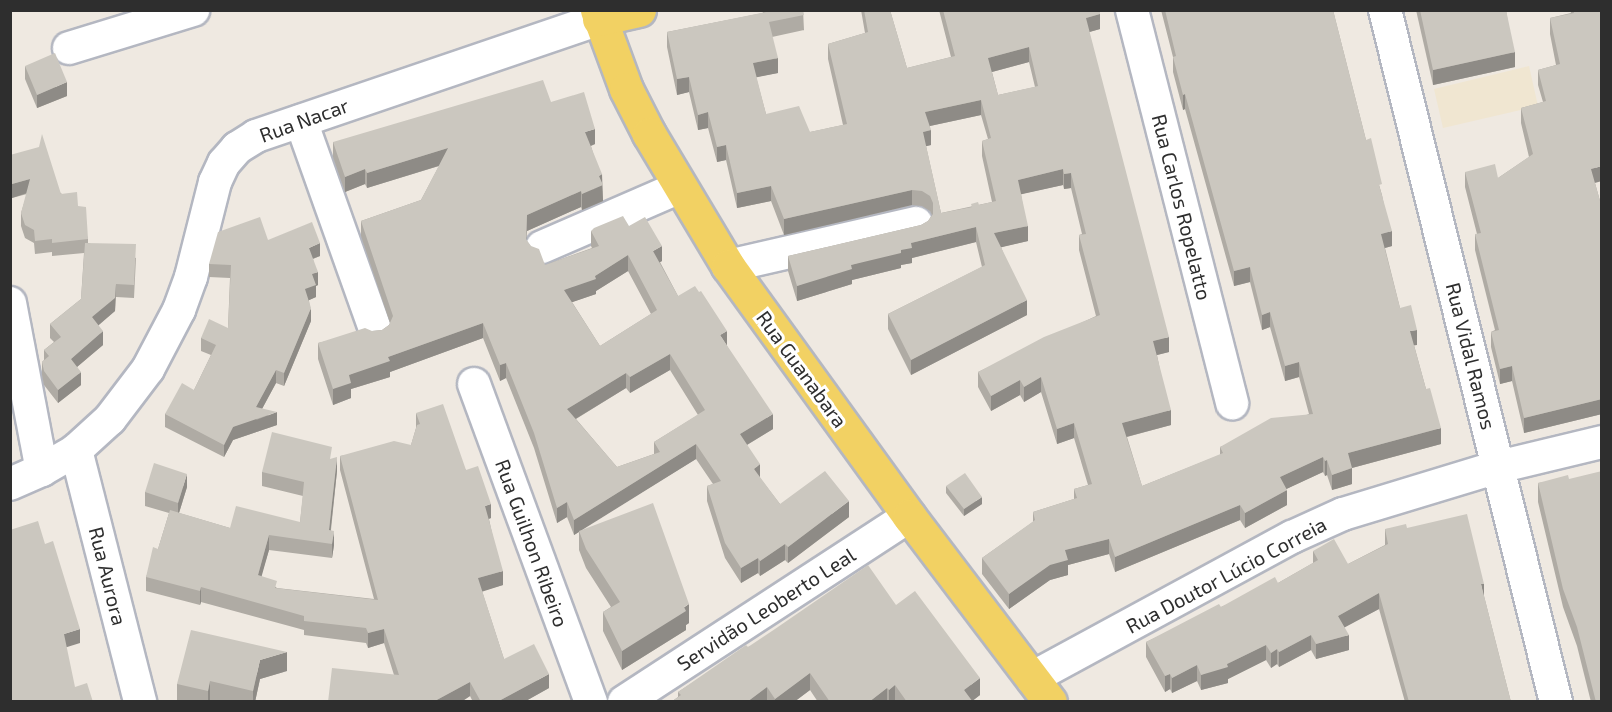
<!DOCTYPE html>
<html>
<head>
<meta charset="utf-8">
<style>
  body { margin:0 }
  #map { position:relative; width:1612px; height:712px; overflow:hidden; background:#efe9e1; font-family:"Exo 2",sans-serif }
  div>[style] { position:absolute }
  .education>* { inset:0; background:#f0e6d1 }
  .roads { filter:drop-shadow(2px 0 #b4b7c1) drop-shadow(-2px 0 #b4b7c1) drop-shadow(0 2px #b4b7c1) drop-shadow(0 -2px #b4b7c1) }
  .minor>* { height:32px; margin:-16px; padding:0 16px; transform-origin:16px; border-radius:16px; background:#fff }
  .major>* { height:33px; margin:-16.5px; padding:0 16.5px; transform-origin:16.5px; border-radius:16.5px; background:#f2d163 }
  .wall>* { inset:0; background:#afaba4 }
  .shaded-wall>* { inset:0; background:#8e8b86 }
  .building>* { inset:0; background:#cbc7bf }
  span { translate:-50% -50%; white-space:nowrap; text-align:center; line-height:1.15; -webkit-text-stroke:6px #fff; paint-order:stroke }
  .street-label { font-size:20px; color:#2e2e2e }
  .frame { position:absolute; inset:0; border:12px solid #2e2e2e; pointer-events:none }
</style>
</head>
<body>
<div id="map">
  <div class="education">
    <div style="clip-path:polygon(1529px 66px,1538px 106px,1443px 128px,1434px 89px)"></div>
  </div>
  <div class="roads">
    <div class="minor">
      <div style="left:1132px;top:10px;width:406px;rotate:75.7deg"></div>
      <div style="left:1385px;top:10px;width:713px;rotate:76.12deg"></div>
      <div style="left:69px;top:48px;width:130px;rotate:-17deg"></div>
      <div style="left:301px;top:121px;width:221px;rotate:70.4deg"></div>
      <div style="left:542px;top:247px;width:150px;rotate:-23.5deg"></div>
      <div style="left:728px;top:266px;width:193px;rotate:-12.9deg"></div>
      <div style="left:10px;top:303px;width:170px;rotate:79.2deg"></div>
      <div style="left:474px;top:384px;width:339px;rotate:69.8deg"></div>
      <div style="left:76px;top:450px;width:260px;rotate:75.7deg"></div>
      <div style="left:10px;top:484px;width:35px;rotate:-24deg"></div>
      <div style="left:42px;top:470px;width:39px;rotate:-30deg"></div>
      <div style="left:76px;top:450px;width:46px;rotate:-42.4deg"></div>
      <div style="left:110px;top:419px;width:63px;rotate:-52.8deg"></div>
      <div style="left:148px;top:369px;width:67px;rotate:-62.3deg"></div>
      <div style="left:179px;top:310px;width:35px;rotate:-70deg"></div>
      <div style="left:191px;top:277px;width:98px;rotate:-75.8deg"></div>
      <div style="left:215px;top:182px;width:21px;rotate:-65deg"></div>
      <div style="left:224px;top:163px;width:20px;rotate:-49deg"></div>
      <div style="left:237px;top:148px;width:22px;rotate:-32deg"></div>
      <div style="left:256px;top:136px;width:362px;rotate:-18.8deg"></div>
      <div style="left:1032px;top:678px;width:296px;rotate:-28.5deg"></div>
      <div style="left:1292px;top:537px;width:56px;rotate:-24.3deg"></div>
      <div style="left:1343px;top:514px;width:162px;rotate:-16.9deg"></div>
      <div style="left:1498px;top:467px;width:107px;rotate:-13.5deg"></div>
      <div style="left:624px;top:702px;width:340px;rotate:-33.1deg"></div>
    </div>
    <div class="major">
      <div style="left:597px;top:10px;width:84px;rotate:69.8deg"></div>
      <div style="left:626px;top:89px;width:51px;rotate:62.9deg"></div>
      <div style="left:649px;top:134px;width:154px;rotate:59.1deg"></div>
      <div style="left:728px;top:266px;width:309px;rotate:54.1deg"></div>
      <div style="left:909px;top:516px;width:233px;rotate:52.8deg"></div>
      <div style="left:599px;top:19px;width:41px;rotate:-12.7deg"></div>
    </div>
  </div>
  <div class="wall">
    <div style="clip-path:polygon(evenodd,762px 10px,803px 10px,804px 30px,772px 37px,778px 73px,756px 77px,766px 114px,810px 132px,843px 125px,828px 59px,828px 44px,865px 33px,861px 10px,890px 10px,907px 68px,951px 57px,939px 10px,1100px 10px,1100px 29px,1089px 32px,1169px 352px,1157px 355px,1171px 425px,1127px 437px,1142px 486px,1220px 455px,1220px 447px,1309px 414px,1299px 377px,1285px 381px,1270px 327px,1262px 330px,1250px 282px,1234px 286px,1185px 109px,1183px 110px,1173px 72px,1173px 57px,1161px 10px,1333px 10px,1366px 140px,1382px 195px,1392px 246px,1385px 248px,1400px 308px,1417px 345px,1414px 345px,1441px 444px,1352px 468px,1352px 484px,1332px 490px,1327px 475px,1325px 476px,1323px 472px,1286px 489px,1287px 505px,1245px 528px,1240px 520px,1115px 572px,1109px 554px,1068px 565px,1068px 575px,1050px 580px,1009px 609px,982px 574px,982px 558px,1033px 522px,1033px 512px,1074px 499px,1074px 489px,1088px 485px,1074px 438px,1057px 444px,1041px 392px,1024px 402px,1020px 395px,991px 411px,978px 387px,978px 372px,1096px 316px,1079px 250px,1079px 235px,1082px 234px,1071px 188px,1064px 189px,1063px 185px,1021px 194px,1028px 241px,1001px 247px,1027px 315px,911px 375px,888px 329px,888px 314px,982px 267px,976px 242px,912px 258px,912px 263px,901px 265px,901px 268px,852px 280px,852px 284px,797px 301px,788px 271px,788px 256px,921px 225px,928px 221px,932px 215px,930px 211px,922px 206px,912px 205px,784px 235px,771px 201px,737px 208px,726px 160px,717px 162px,708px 128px,698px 130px,689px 92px,677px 95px,667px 47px,667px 32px,763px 13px,762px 10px,1029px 62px,1035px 87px,998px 95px,992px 72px,1029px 62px,762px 10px,981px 115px,988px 139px,982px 141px,982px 156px,992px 202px,941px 213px,926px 146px,931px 145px,930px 126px,981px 115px)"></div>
    <div style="clip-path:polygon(1416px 10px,1506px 10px,1515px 67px,1433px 85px)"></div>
    <div style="clip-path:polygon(1570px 10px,1602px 10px,1595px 183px,1602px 208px,1602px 414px,1524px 433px,1512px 381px,1500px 384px,1491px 347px,1491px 332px,1495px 330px,1475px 250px,1475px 234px,1477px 234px,1465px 187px,1465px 172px,1498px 178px,1529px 157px,1521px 123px,1521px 108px,1543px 102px,1538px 85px,1538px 70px,1556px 65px,1550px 34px,1550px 18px,1571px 13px)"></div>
    <div style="clip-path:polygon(25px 66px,67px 96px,37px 108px,25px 79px)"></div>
    <div style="clip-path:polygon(evenodd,333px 142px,595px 144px,591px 146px,602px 184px,603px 201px,582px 210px,581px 207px,527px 231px,526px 240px,545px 265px,592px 248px,591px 246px,591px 231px,629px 226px,662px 261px,660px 262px,678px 296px,727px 346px,773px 429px,747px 445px,760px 478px,780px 504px,849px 517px,788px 563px,785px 560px,760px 576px,758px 573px,741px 583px,725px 558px,707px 501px,707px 486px,713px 484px,696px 459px,582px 529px,689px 623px,686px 625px,686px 630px,622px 670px,603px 631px,603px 612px,611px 607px,586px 568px,579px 550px,579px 532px,574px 535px,567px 517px,557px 523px,534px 448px,506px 378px,500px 381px,483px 338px,390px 372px,390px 377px,351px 389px,351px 398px,333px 405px,318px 359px,318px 343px,372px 331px,382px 330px,389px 325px,390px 323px,361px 236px,361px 221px,421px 200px,439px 166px,367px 188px,365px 184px,345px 192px,333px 157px,333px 142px,628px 271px,651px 314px,600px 346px,572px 302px,596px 294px,596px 291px,628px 271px,333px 142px,670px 370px,698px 415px,654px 442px,654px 454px,617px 467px,576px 419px,626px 388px,630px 393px,670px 370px)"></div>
    <div style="clip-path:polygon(10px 155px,78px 206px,88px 239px,88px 243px,136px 258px,134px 298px,116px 297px,115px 311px,98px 325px,103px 345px,77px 367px,81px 385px,58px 403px,44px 385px,42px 375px,42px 362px,44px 360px,44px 350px,54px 342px,50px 338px,50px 324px,81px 299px,84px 253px,52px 256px,52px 252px,35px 254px,34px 243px,25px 238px,21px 226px,21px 213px,27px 194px,12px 198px,10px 192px)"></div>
    <div style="clip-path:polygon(268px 240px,320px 256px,313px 259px,318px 285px,316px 286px,316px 297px,309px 300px,311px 321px,284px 386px,276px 383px,262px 409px,277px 425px,233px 440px,224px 457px,165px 427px,165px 414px,194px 390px,211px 355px,201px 351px,201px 338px,228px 328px,230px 278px,209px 277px,209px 264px)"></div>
    <div style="clip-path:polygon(416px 413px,466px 470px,491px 518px,489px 519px,503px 585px,482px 591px,504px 659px,549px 688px,524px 702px,473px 702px,470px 696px,461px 702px,328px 702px,394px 675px,384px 643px,368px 648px,366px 643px,304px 635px,304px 630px,201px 602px,200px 605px,146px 591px,146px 577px,158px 549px,169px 513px,145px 506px,145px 492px,187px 487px,179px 513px,230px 528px,300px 522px,303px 496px,262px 486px,262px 472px,332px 459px,337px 471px,331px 530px,334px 545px,332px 558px,269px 550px,261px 576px,277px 588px,374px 599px,340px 470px,340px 456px,411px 445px,416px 428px)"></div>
    <div style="clip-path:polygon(1569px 479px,1602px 702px,1591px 702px,1577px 646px,1563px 607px,1538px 502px,1538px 483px)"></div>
    <div style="clip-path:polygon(946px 486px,982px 504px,964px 516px,946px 493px)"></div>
    <div style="clip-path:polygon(1407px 528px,1484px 596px,1511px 702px,1405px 702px,1379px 609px,1344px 627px,1349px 650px,1316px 659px,1311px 650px,1279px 667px,1277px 664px,1271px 668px,1266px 660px,1228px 679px,1228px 683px,1201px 690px,1197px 681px,1172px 693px,1170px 689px,1165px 692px,1146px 657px,1146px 642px,1221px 607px,1278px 583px,1313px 563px,1313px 551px,1348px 564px,1385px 545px,1385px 529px)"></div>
    <div style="clip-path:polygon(896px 605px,980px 695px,972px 701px,973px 702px,818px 702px,810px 690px,794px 702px,671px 702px,678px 697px,678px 692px,748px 647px)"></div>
    <div style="clip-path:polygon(287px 671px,260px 679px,255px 702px,216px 702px,210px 700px,210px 702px,177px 702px,177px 684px)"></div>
  </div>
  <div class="shaded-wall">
    <div style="clip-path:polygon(1100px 14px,1100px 29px,1086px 33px,1086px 18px)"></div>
    <div style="clip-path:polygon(1029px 47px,1029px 62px,988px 73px,988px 58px)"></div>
    <div style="clip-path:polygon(1515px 52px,1515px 67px,1433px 85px,1433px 70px)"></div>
    <div style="clip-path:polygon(778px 58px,778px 73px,753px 78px,753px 63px)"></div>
    <div style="clip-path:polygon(689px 77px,689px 92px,677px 95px,677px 79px)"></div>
    <div style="clip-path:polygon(67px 82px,67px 96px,37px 108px,37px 95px)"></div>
    <div style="clip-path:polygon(1185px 94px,1185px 109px,1183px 110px,1183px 95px)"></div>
    <div style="clip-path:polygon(981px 100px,981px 115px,925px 127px,925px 112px)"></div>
    <div style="clip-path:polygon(708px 112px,708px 128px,698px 130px,698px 115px)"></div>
    <div style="clip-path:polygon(595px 129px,595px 144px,585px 148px,585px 132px)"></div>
    <div style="clip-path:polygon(931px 130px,931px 145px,923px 147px,923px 132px)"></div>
    <div style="clip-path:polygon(726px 145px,726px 160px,717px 162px,717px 147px)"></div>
    <div style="clip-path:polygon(448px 148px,448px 163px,367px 188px,367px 173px)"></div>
    <div style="clip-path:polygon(1602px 166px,1602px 181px,1591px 184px,1591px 169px)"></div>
    <div style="clip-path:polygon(365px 169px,365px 184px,345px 192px,345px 177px)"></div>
    <div style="clip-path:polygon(1063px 169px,1063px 185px,1018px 195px,1018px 180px)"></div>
    <div style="clip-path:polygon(1071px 173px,1071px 188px,1064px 189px,1064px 174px)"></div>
    <div style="clip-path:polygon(602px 174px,603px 201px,582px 210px,582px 194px,599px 176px)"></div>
    <div style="clip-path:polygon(30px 179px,30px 192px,12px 198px,12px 184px)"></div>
    <div style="clip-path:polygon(771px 186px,771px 201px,737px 208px,737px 193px)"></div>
    <div style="clip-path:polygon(912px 190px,912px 205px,784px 235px,784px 219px)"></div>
    <div style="clip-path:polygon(581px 191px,581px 207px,527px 231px,526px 255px,527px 215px)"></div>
    <div style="clip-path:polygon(1028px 226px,1028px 241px,994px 249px,994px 233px)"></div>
    <div style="clip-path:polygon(976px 227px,976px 242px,912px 258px,912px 263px,901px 265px,901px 268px,852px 280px,852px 284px,797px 301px,797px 286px,851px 265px,901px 250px,911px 243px)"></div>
    <div style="clip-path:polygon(1392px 231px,1392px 246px,1381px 249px,1381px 234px)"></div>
    <div style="clip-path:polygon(320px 243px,320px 256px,309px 260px,309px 248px)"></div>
    <div style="clip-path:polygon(662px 246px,662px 261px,653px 266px,653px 251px)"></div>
    <div style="clip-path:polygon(628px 255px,628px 271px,596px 291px,596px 294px,564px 305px,564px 290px,595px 276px)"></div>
    <div style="clip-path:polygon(1250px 267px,1250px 282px,1234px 286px,1234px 271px)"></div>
    <div style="clip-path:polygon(318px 272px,318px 285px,316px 286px,316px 297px,305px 302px,305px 289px,312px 274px)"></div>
    <div style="clip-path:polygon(116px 284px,115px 311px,92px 331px,92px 317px)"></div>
    <div style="clip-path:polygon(1027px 300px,1027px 315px,911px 375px,911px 360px)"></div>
    <div style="clip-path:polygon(311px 308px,311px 321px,284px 386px,284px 373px)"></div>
    <div style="clip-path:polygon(1270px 312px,1270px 327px,1262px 330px,1262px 315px)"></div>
    <div style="clip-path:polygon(483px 323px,483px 338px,390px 372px,390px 377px,351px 389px,351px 398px,333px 405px,333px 389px,349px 375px,388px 357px)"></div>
    <div style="clip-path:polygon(1417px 330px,1417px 345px,1410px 346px,1410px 331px)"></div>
    <div style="clip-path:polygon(103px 331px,103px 345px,71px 372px,71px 359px)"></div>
    <div style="clip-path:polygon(727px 331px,727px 346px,720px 335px)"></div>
    <div style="clip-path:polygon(1169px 337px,1169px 352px,1153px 356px,1153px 341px)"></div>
    <div style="clip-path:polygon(670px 354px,670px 370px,630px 393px,630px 377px)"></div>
    <div style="clip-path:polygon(1299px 362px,1299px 377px,1285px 381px,1285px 366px)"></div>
    <div style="clip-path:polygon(506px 363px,506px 378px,500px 381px,500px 365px)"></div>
    <div style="clip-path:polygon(1512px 366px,1512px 381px,1500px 384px,1500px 369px)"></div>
    <div style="clip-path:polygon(276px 370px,276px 383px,256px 420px,277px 412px,277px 425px,233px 440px,224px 457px,224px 445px,233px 427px,256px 407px)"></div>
    <div style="clip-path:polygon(81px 372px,81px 385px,58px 403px,58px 390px)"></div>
    <div style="clip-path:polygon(626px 373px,626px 388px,567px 424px,567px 409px)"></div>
    <div style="clip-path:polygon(1041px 377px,1041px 392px,1024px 402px,1024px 387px)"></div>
    <div style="clip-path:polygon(1020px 380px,1020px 395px,991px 411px,991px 396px)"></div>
    <div style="clip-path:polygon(1602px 399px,1602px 414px,1524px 433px,1524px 418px)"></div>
    <div style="clip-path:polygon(1171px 410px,1171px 425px,1122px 438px,1122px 423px)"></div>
    <div style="clip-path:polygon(773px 414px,773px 429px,740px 449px,740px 434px)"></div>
    <div style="clip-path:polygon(1074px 423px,1074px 438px,1057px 444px,1057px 429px)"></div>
    <div style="clip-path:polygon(1441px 428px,1441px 444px,1348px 469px,1348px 453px)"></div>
    <div style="clip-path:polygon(696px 444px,696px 459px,574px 535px,574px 520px)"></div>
    <div style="clip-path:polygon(337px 457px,337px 471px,329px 544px,329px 530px)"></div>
    <div style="clip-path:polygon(1323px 457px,1323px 472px,1280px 492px,1280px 477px)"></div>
    <div style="clip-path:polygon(1327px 460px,1327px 475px,1325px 476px,1325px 461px)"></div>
    <div style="clip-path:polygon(760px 464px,760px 480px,754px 469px)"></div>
    <div style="clip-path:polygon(1352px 468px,1352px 484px,1332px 490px,1332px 475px)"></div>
    <div style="clip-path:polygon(187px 474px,187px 487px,178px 516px,178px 503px)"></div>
    <div style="clip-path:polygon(1287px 490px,1287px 505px,1245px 528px,1245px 513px)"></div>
    <div style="clip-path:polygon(982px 497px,982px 504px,964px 516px,964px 509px)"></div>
    <div style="clip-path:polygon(849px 501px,849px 517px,788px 563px,788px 547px)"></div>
    <div style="clip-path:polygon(567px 502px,567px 517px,557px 523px,557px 508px)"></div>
    <div style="clip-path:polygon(491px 504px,491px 518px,485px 520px,485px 506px)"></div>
    <div style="clip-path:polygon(1240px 505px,1240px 520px,1115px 572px,1115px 557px)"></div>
    <div style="clip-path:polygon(334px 531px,334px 545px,332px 558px,332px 544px)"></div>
    <div style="clip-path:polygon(269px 535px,269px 550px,258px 589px,258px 575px)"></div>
    <div style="clip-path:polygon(1109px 539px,1109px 554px,1068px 565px,1068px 575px,1050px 580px,1009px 609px,1009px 594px,1065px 550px)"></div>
    <div style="clip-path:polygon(785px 544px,785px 560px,760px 576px,760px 561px)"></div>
    <div style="clip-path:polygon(758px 558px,758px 573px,741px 583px,741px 568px)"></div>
    <div style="clip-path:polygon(503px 571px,503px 585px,478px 593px,478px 578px)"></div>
    <div style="clip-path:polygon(1481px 584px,1484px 584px,1484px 599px)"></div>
    <div style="clip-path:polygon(201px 587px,201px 602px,200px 605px,200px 591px)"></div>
    <div style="clip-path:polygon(1379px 593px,1379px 609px,1338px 631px,1338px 616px)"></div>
    <div style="clip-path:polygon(689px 604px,689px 623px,686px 625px,686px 630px,622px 670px,622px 651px)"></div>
    <div style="clip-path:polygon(80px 629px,80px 643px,64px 648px,64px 634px)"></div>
    <div style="clip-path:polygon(384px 629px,384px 643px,368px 648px,368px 633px)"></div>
    <div style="clip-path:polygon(1311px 635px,1311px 650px,1279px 667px,1279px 652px)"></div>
    <div style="clip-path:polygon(1349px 635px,1349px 650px,1316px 659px,1316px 644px)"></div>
    <div style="clip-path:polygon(1266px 645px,1266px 660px,1228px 679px,1228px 683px,1201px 690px,1201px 675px,1227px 664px)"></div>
    <div style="clip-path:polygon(1277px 649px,1277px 664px,1271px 668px,1271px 653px)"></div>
    <div style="clip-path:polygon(287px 652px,287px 671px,260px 679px,255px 702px,253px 702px,253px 691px,260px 660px)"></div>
    <div style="clip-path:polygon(1197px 665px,1197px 681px,1172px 693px,1172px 678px)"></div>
    <div style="clip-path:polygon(810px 673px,810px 690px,794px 702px,775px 702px,775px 699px)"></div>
    <div style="clip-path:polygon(549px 674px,549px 688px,524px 702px,497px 702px)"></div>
    <div style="clip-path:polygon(1170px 674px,1170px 689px,1165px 692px,1165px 676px)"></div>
    <div style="clip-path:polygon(980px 678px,980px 695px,971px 702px,964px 690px)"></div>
    <div style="clip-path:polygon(210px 681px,210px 702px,208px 702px,208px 691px)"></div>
    <div style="clip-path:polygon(470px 682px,470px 696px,461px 702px,433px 702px)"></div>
    <div style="clip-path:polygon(895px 685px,895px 702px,889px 702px,889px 690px)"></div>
    <div style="clip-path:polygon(767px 687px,767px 702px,747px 702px)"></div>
    <div style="clip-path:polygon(887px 688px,887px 702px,869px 702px)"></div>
  </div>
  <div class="building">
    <div style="clip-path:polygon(evenodd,765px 10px,803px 10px,804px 15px,769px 22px,778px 58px,753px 63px,766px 114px,799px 106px,810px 132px,847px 124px,828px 44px,868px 32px,864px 10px,890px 10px,907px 68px,955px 56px,943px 10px,1100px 10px,1100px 14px,1086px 18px,1169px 337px,1153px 341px,1171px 410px,1122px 423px,1142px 486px,1223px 453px,1220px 447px,1271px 418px,1313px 414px,1299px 362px,1285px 366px,1270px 312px,1262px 315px,1250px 267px,1234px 271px,1185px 94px,1183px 95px,1173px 57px,1176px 56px,1165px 10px,1333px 10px,1366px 140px,1371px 138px,1382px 184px,1379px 185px,1392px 231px,1381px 234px,1400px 308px,1411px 305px,1417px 330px,1410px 331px,1426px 389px,1430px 388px,1441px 428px,1348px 453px,1352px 468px,1332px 475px,1327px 460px,1325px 461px,1323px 457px,1280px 477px,1287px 490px,1245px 513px,1240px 505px,1115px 557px,1109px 539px,1065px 550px,1068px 560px,1050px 565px,1009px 594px,982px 558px,1035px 520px,1033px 512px,1077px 498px,1074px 489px,1092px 484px,1074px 423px,1057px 429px,1041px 377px,1024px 387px,1020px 380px,991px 396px,978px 372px,1044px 337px,1100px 315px,1079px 235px,1086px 234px,1071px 173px,1064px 174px,1063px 169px,1018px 180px,1028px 226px,994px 233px,1027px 300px,911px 360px,888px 314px,985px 265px,976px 227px,911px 243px,912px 248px,901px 250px,901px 253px,851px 265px,852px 269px,797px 286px,788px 256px,921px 225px,928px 221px,933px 214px,933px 203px,930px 196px,922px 191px,912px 190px,784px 219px,771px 186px,737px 193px,726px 145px,717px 147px,708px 112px,698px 115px,689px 77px,677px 79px,667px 32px,766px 12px,765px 10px,1029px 47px,1038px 86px,998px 95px,988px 58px,1029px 47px,765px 10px,981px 100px,991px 138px,982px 141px,996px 201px,979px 205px,978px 202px,971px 204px,972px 207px,941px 213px,923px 132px,931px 130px,925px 112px,981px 100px)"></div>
    <div style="clip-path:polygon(1420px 10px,1506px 10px,1515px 52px,1433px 70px)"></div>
    <div style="clip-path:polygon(1573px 10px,1602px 10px,1602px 166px,1591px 169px,1602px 208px,1602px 399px,1524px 418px,1512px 366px,1500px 369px,1491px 332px,1499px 330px,1475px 234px,1481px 233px,1465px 172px,1495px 164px,1498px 178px,1533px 154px,1521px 108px,1546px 101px,1538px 70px,1560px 64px,1550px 18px,1574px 13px)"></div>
    <div style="clip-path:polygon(55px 53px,67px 82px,37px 95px,25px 66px)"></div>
    <div style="clip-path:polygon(evenodd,543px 80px,551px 102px,584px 92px,595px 129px,585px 132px,602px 174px,599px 176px,603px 185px,582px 194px,581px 191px,527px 215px,526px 239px,531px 246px,539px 249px,545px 265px,599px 246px,591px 231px,594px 228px,623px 216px,629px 226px,645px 217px,662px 246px,653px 251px,678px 296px,695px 286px,699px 292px,701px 291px,727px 331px,720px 335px,773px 414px,740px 434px,760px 464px,754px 469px,780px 504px,825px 471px,849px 501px,788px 547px,785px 544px,760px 561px,758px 558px,741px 568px,725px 543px,707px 486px,721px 481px,696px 444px,574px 520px,567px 502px,557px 508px,534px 433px,506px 363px,500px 365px,483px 323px,388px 357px,390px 361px,349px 375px,351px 383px,333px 389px,318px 343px,365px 328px,372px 331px,382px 330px,389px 325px,393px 316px,361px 221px,421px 200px,448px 148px,367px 173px,365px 169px,345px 177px,333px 142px,543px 80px,628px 255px,657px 310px,600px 346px,564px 290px,596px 279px,595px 276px,628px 255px,543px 80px,670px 354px,705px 410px,654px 442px,660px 452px,617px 467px,567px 409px,626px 373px,630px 377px,670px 354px)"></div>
    <div style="clip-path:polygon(42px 134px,61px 194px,77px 192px,78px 206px,86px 207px,88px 239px,52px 243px,52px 239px,35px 241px,34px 230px,25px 225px,21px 213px,30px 179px,12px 184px,10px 178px,10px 155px,39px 147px)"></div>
    <div style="clip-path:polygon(260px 217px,268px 240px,312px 222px,320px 243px,309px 248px,318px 272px,312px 274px,316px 285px,305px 289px,311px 308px,284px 373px,276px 370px,256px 407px,277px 412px,233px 427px,224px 445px,165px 414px,182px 383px,194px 390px,216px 345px,201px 338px,209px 319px,228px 328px,231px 265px,209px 264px,218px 232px)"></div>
    <div style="clip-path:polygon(85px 243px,136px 244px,134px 285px,116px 284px,115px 298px,92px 317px,103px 331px,71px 359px,81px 372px,58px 390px,44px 371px,42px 362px,49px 356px,44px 350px,61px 337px,50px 324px,81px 299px)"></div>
    <div style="clip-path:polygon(443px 404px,466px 470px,478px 466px,491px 504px,485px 506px,503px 571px,478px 578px,504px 659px,534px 644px,549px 674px,497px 702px,481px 702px,470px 682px,433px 702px,328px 702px,332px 668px,399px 675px,384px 629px,368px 633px,366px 628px,304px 621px,304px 616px,201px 587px,200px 591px,146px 577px,153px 547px,158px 549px,170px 510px,230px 528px,236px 506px,300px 522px,304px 482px,262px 472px,272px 432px,332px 447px,330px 459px,337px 457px,329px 530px,334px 531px,332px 544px,269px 535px,258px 575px,277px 581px,275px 588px,378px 600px,340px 456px,394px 441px,411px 445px,417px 425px,420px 424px,416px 413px)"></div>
    <div style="clip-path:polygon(154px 463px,187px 474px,178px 503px,145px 492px)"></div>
    <div style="clip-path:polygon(1602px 471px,1602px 702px,1596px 702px,1577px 627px,1563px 589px,1538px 483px,1568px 475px,1569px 479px)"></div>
    <div style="clip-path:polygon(965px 473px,982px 497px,964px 509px,946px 486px)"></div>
    <div style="clip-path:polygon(653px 503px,689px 604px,684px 607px,686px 611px,622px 651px,603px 612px,620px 602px,586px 549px,579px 531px)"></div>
    <div style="clip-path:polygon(1467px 514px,1484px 584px,1481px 584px,1511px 702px,1409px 702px,1379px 593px,1338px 616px,1349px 635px,1316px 644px,1311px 635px,1279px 652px,1277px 649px,1271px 653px,1266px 645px,1227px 664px,1228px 667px,1201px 675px,1197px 665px,1172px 678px,1170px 674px,1165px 676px,1146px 642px,1219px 604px,1221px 607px,1275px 577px,1278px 583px,1318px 560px,1313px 551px,1334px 539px,1348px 564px,1388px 544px,1385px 529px,1406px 524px,1407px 528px)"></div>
    <div style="clip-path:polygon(38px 521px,45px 544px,53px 541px,80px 629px,64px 634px,75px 687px,87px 683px,93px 702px,10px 702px,10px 530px)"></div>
    <div style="clip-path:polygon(868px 565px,896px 605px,915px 591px,980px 678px,964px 690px,973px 702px,907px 702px,895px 685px,889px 690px,887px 688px,869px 702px,830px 702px,810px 673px,775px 699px,767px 687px,747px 702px,671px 702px,681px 695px,678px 692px,746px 645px,748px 647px,775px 629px)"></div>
    <div style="clip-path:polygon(191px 630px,287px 652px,260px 660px,253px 691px,210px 681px,208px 691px,177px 684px)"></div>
  </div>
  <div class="street-label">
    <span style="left:304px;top:120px;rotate:-20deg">Rua Nacar</span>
    <span style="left:1182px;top:207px;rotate:76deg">Rua Carlos Ropelatto</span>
    <span style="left:1471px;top:356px;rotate:76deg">Rua Vidal Ramos</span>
    <span style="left:802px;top:369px;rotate:54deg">Rua Guanabara</span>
    <span style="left:532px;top:543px;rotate:70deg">Rua Guilhon Ribeiro</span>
    <span style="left:1226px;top:575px;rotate:-28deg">Rua Doutor Lúcio Correia</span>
    <span style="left:108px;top:576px;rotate:76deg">Rua Aurora</span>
    <span style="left:766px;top:609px;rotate:-33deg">Servidão Leoberto Leal</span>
  </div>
  <div class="frame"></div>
</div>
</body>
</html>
